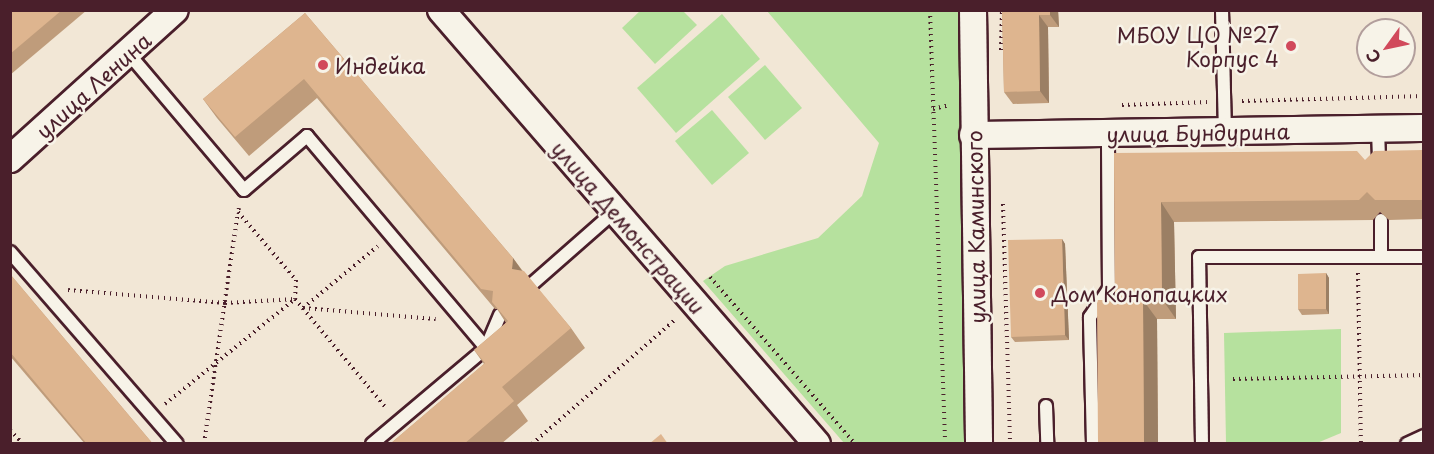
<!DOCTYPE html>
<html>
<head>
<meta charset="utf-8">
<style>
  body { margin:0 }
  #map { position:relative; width:1434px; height:454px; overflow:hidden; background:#f2e7d6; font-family:"Playpen Sans",sans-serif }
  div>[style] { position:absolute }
  .green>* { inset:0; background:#b6e19e }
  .path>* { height:4px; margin-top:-2px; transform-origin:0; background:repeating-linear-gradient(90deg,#4a1f2b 0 1.5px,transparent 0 6px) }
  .roads { filter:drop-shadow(2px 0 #4a1f2b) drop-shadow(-2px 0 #4a1f2b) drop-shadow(0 2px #4a1f2b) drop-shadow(0 -2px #4a1f2b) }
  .lane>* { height:12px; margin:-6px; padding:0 6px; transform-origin:6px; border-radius:6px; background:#f7f3e8 }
  .street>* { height:26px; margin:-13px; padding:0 13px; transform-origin:13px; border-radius:13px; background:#f7f3e8 }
  .wall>* { inset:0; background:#bf9c7b }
  .shaded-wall>* { inset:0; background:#9b7f64 }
  .building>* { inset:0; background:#deb58f }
  .dots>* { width:16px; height:16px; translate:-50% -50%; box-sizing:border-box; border:3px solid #f7f3e8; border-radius:50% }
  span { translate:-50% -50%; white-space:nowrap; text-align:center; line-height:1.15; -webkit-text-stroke:5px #f7f3e8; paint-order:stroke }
  .poi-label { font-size:21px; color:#4a1f2b }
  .right { translate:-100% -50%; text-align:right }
  .left { translate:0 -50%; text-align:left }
  .street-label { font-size:21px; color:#4a1f2b }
  .frame { position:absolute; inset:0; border:12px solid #4a1f2b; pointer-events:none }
  .north { position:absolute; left:1356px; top:18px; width:60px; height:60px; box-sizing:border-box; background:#f7f3e8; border:2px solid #b29e9c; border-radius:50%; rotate:237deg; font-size:16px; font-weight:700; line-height:24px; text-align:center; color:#4a1f2b }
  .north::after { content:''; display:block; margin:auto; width:21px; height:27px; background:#d1495b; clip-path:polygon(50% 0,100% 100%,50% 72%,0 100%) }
</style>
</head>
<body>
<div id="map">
  <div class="green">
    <div style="clip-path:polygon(641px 10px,683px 11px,697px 25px,655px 64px,622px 28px)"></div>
    <div style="clip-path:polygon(767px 11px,961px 11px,964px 443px,844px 443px,703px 281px,725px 266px,818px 238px,862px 196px,879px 143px)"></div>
    <div style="clip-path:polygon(722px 14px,760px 59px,676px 133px,637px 88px)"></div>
    <div style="clip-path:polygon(765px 65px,802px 108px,765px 140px,728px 97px)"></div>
    <div style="clip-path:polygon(712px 110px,749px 153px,712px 185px,675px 141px)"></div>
    <div style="clip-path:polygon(1341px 329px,1341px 433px,1317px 443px,1226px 443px,1224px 333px)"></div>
  </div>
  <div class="path">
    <div style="left:930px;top:10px;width:434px;rotate:88deg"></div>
    <div style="left:1001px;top:50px;width:40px;rotate:-88.6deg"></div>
    <div style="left:1242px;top:101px;width:182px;rotate:-1.6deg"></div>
    <div style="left:1122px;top:105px;width:85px;rotate:-2deg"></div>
    <div style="left:933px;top:109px;width:17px;rotate:-13deg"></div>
    <div style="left:1003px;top:204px;width:240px;rotate:88.3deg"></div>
    <div style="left:239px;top:208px;width:4px;rotate:104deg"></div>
    <div style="left:238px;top:212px;width:89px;rotate:49.5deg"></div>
    <div style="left:296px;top:280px;width:19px;rotate:93deg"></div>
    <div style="left:295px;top:299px;width:143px;rotate:50.1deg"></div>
    <div style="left:1358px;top:273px;width:171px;rotate:89deg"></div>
    <div style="left:710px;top:277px;width:221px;rotate:49deg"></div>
    <div style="left:68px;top:290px;width:158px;rotate:4.7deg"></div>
    <div style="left:225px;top:303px;width:70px;rotate:-3.3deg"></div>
    <div style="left:303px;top:308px;width:133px;rotate:4.7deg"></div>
    <div style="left:303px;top:308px;width:97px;rotate:-39.6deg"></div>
    <div style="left:1233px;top:379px;width:191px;rotate:-1.2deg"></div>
    <div style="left:165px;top:404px;width:166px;rotate:-38.9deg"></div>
    <div style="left:10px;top:430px;width:19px;rotate:47deg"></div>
    <div style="left:204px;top:444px;width:234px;rotate:-81.7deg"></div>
    <div style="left:532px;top:444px;width:191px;rotate:-41deg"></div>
  </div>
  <div class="roads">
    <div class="lane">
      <div style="left:1222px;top:10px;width:122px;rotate:88.6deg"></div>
      <div style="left:129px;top:54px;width:178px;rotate:49.8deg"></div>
      <div style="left:244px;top:190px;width:83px;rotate:-40.6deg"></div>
      <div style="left:307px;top:136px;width:277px;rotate:49.8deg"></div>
      <div style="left:1378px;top:130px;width:36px;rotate:88deg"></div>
      <div style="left:1381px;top:220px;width:37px;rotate:90deg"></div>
      <div style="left:10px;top:252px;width:254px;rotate:49deg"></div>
      <div style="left:532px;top:284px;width:111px;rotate:-41.3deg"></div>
      <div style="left:1046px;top:406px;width:38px;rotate:88deg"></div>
      <div style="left:372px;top:444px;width:149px;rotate:-40.1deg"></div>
      <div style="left:486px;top:348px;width:36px;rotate:-67deg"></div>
      <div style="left:1093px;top:444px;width:127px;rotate:-91.4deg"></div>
      <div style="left:1090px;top:317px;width:34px;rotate:-56deg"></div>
      <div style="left:1109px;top:289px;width:156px;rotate:-90.4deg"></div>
      <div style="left:1202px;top:444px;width:187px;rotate:-90.9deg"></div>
      <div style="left:1199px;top:257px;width:225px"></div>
      <div style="left:1407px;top:444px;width:19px;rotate:-25deg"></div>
    </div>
    <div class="street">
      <div style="left:441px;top:10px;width:574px;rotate:49.1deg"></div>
      <div style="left:973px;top:10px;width:434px;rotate:89.2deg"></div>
      <div style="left:973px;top:135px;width:451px;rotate:-0.9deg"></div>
      <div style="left:10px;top:159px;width:222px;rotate:-42.1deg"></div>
    </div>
  </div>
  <div class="wall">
    <div style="clip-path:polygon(10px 10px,87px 10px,10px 75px)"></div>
    <div style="clip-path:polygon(1002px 10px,1058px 10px,1059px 27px,1048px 27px,1049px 103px,1013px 104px,1004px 92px)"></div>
    <div style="clip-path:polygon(305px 13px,513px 258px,522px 270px,571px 328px,585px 348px,517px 405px,528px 421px,501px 444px,390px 444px,484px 364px,474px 350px,506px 323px,497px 309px,495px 309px,317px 98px,249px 156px,217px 118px,203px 99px)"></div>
    <div style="clip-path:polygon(1424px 150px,1424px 219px,1389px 220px,1380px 212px,1373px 220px,1174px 222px,1176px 319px,1157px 319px,1158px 444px,1098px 444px,1115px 300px,1114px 153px,1365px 160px)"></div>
    <div style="clip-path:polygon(1062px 239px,1065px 244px,1069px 340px,1015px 342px,1011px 337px)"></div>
    <div style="clip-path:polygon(1326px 273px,1329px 278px,1329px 314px,1302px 315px,1298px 309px)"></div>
    <div style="clip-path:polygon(10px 274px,153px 444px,85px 444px,10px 356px)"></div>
  </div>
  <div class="shaded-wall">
    <div style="clip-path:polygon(1050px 10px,1058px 10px,1059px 27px,1050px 15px)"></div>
    <div style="clip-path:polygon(1039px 15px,1048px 27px,1049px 103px,1040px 91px)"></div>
    <div style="clip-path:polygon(1161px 202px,1174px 222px,1176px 319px,1162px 299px)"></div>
    <div style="clip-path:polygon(1062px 239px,1065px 244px,1069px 340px,1065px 335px)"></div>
    <div style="clip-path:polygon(513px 258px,527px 278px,512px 269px)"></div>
    <div style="clip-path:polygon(1326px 273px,1329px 278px,1329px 314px,1326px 309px)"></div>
    <div style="clip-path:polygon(1143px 300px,1157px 319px,1158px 444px,1144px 444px)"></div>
  </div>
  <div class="building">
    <div style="clip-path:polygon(10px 10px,62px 10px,10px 54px)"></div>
    <div style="clip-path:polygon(1002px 10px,1050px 10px,1050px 15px,1039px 15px,1040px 91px,1004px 92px)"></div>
    <div style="clip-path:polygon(305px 13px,513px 258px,512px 269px,524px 271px,571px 328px,502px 387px,514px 401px,464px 444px,390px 444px,485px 363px,474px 350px,508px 321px,492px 302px,493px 291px,481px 289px,304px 79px,235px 137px,203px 99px)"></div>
    <div style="clip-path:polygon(1424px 150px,1424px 200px,1375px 200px,1367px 192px,1359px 200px,1161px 202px,1162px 299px,1143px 300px,1144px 444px,1098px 444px,1097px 300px,1115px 300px,1114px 153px,1357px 151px,1365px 160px,1374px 151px)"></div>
    <div style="clip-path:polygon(1062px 239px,1065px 335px,1011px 337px,1008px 240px)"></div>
    <div style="clip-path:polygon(1326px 273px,1326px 309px,1298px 309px,1298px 274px)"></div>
    <div style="clip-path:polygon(10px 274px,153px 444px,87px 444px,10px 352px)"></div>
    <div style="clip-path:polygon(661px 434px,668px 444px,649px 444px)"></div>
  </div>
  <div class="dots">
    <div style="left:1291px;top:46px;background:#d1495b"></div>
    <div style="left:323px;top:65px;background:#d1495b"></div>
    <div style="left:1040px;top:293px;background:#d1495b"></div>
  </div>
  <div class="poi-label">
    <span class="right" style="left:1279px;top:46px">МБОУ ЦО №27<br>Корпус 4</span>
    <span class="left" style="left:335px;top:65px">Индейка</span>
    <span class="left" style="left:1052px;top:293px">Дом Конопацких</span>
  </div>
  <div class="street-label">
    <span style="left:93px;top:85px;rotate:-42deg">улица Ленина</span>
    <span style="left:1198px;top:132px;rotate:-1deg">улица Бундурина</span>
    <span style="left:629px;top:227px;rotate:49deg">улица Демонстрации</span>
    <span style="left:975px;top:227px;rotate:-91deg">улица Каминского</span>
  </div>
  <div class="frame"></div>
  <div class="north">С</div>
</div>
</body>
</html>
